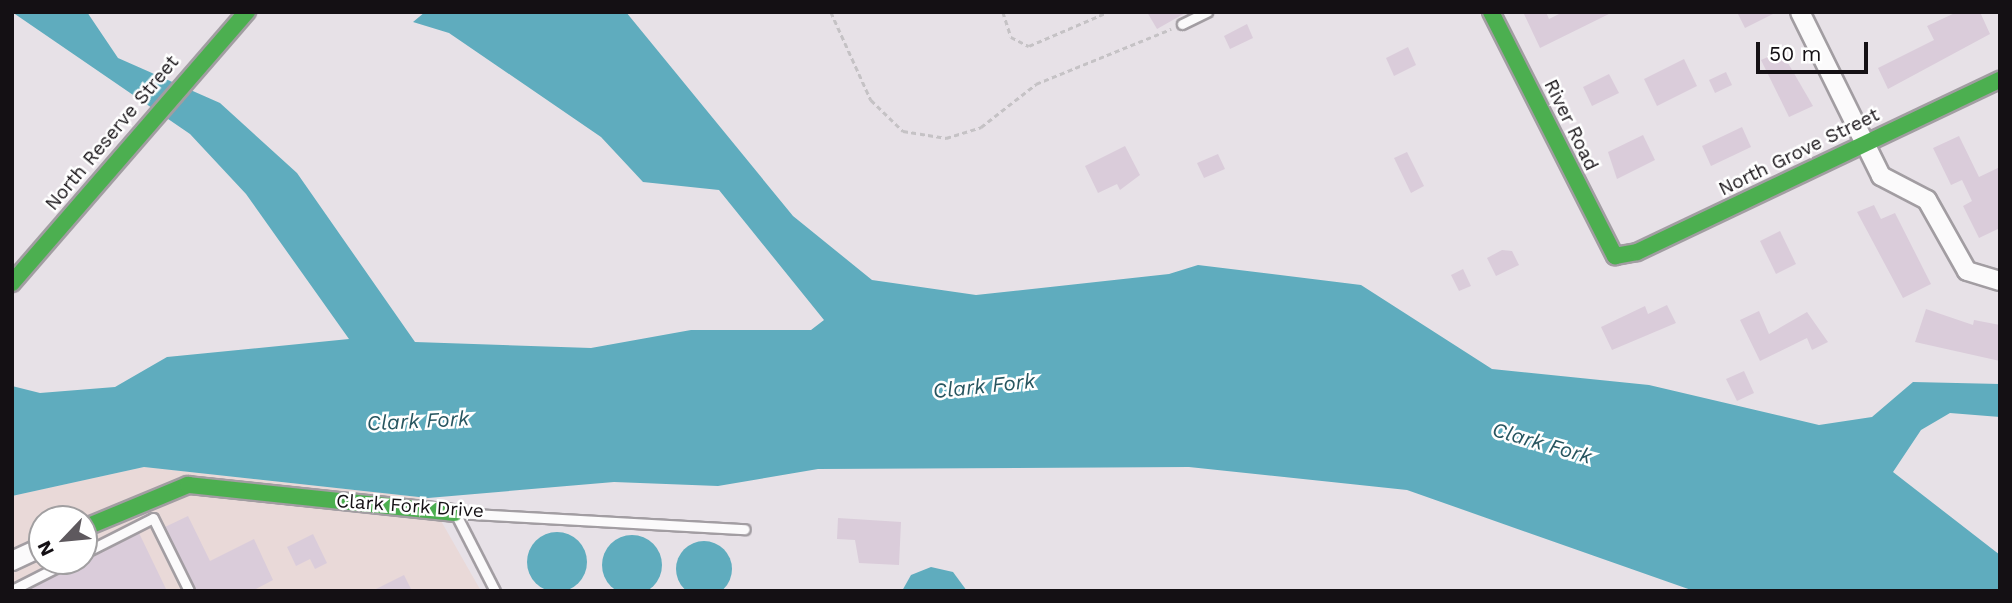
<!DOCTYPE html>
<html>
<head>
<meta charset="utf-8">
<style>
  body { margin:0 }
  #map { position:relative; width:2012px; height:603px; overflow:hidden; background:#e7e1e7; font-family:"Work Sans",sans-serif }
  div>[style] { position:absolute }
  .commercial>* { inset:0; background:#e9d9d8 }
  .water>* { inset:0; background:#5facbe }
  .round { border-radius:50% }
  .building>* { inset:0; background:#daccda }
  .path>* { height:2.5px; margin-top:-1.25px; transform-origin:0; background:repeating-linear-gradient(90deg,#c5c2c5 0 5px,transparent 0 8.5px) }
  .roads { filter:drop-shadow(2px 0 #a29da2) drop-shadow(-2px 0 #a29da2) drop-shadow(0 2px #a29da2) drop-shadow(0 -2px #a29da2) }
  .lane>* { height:9px; margin:-4.5px; padding:0 4.5px; transform-origin:4.5px; border-radius:4.5px; background:#fbfafb }
  .street>* { height:18px; margin:-9px; padding:0 9px; transform-origin:9px; border-radius:9px; background:#fbfafb }
  .fast>* { height:16px; margin:-8px; padding:0 8px; transform-origin:8px; border-radius:8px; background:#4caf50 }
  span { translate:-50% -50%; white-space:nowrap; text-align:center; line-height:1.15; -webkit-text-stroke:5px #fff; paint-order:stroke }
  .street-label { font-size:19px; color:#141014 }
  .water-label { font-size:21px; color:#285660; font-style:italic }
  .frame { position:absolute; inset:0; border:14px solid #141014; pointer-events:none }
  .north { position:absolute; left:28px; top:505px; width:70px; height:70px; box-sizing:border-box; background:#fff; border:2px solid #a19fa1; border-radius:50%; rotate:244deg; font-size:19px; font-weight:700; line-height:28px; text-align:center; color:#141014 }
  .north::after { content:''; display:block; margin:auto; width:24px; height:32px; background:#5e595e; clip-path:polygon(50% 0,100% 100%,50% 72%,0 100%) }
  .scale { position:absolute; left:1756px; top:42px; width:112px; height:32px; box-sizing:border-box; border:4px solid #141014; border-top:0; padding-left:9px; font-size:21px; line-height:24px; white-space:nowrap; color:#141014; -webkit-text-stroke:5px #fff; paint-order:stroke }
</style>
</head>
<body>
<div id="map">
  <div class="commercial">
    <div style="clip-path:polygon(evenodd,144px 467px,428px 498px,481px 591px,12px 591px,12px 496px,144px 467px,42px 519px,84px 519px,84px 561px,42px 561px,42px 519px)"></div>
  </div>
  <div class="water">
    <div style="clip-path:polygon(12px 12px,87px 12px,118px 58px,220px 103px,297px 173px,415px 342px,591px 348px,691px 330px,811px 330px,824px 320px,719px 190px,643px 182px,601px 137px,449px 33px,413px 22px,425px 12px,626px 12px,793px 216px,872px 280px,976px 295px,1169px 274px,1198px 265px,1361px 285px,1492px 369px,1649px 385px,1819px 425px,1872px 417px,1913px 382px,2000px 384px,2000px 417px,1950px 413px,1921px 430px,1893px 472px,2000px 555px,2000px 591px,1694px 591px,1407px 490px,1189px 467px,818px 469px,718px 486px,614px 482px,428px 498px,144px 467px,12px 496px,12px 386px,40px 393px,115px 387px,167px 357px,349px 339px,246px 194px,190px 134px)"></div>
    <div class="round" style="left:527px;top:532px;width:60px;height:60px"></div>
    <div class="round" style="left:602px;top:535px;width:60px;height:60px"></div>
    <div class="round" style="left:676px;top:541px;width:56px;height:56px"></div>
    <div style="clip-path:polygon(931px 567px,953px 572px,967px 591px,902px 591px,911px 575px)"></div>
  </div>
  <div class="building">
    <div style="clip-path:polygon(1147px 12px,1187px 12px,1157px 29px)"></div>
    <div style="clip-path:polygon(1523px 12px,1546px 12px,1549px 19px,1563px 12px,1613px 12px,1540px 48px)"></div>
    <div style="clip-path:polygon(1737px 12px,1777px 12px,1745px 28px)"></div>
    <div style="clip-path:polygon(1957px 12px,1980px 12px,1990px 34px,1888px 89px,1878px 68px,1934px 40px,1927px 26px)"></div>
    <div style="clip-path:polygon(1247px 24px,1253px 38px,1230px 49px,1224px 36px)"></div>
    <div style="clip-path:polygon(1408px 47px,1416px 65px,1394px 76px,1386px 58px)"></div>
    <div style="clip-path:polygon(1781px 51px,1813px 106px,1789px 117px,1761px 60px)"></div>
    <div style="clip-path:polygon(1684px 59px,1697px 86px,1657px 106px,1644px 79px)"></div>
    <div style="clip-path:polygon(1726px 72px,1732px 85px,1715px 93px,1709px 80px)"></div>
    <div style="clip-path:polygon(1609px 74px,1619px 93px,1592px 106px,1583px 87px)"></div>
    <div style="clip-path:polygon(1742px 127px,1751px 147px,1711px 166px,1702px 146px)"></div>
    <div style="clip-path:polygon(1643px 135px,1655px 160px,1617px 179px,1608px 152px)"></div>
    <div style="clip-path:polygon(1959px 136px,1979px 177px,2000px 167px,2000px 228px,1979px 238px,1963px 206px,1972px 201px,1962px 180px,1951px 185px,1933px 148px)"></div>
    <div style="clip-path:polygon(1125px 146px,1140px 175px,1120px 190px,1117px 184px,1098px 193px,1085px 166px)"></div>
    <div style="clip-path:polygon(1407px 152px,1424px 186px,1411px 193px,1394px 158px)"></div>
    <div style="clip-path:polygon(1218px 154px,1225px 169px,1204px 178px,1197px 163px)"></div>
    <div style="clip-path:polygon(1874px 205px,1881px 219px,1895px 213px,1931px 284px,1903px 298px,1857px 212px)"></div>
    <div style="clip-path:polygon(1780px 231px,1796px 264px,1776px 274px,1760px 241px)"></div>
    <div style="clip-path:polygon(1502px 250px,1512px 251px,1519px 265px,1496px 276px,1487px 258px)"></div>
    <div style="clip-path:polygon(1463px 269px,1471px 286px,1459px 291px,1451px 275px)"></div>
    <div style="clip-path:polygon(1667px 305px,1676px 323px,1612px 350px,1601px 327px,1645px 306px,1648px 314px)"></div>
    <div style="clip-path:polygon(1926px 309px,1973px 325px,1974px 320px,2000px 325px,2000px 361px,1915px 342px)"></div>
    <div style="clip-path:polygon(1759px 311px,1769px 334px,1807px 312px,1828px 342px,1812px 350px,1807px 338px,1760px 361px,1740px 320px)"></div>
    <div style="clip-path:polygon(1744px 371px,1754px 393px,1737px 401px,1726px 379px)"></div>
    <div style="clip-path:polygon(188px 516px,210px 561px,254px 539px,273px 580px,252px 591px,196px 591px,165px 527px)"></div>
    <div style="clip-path:polygon(838px 518px,901px 522px,899px 565px,859px 563px,855px 540px,837px 539px)"></div>
    <div style="clip-path:polygon(139px 533px,167px 591px,26px 591px,97px 555px)"></div>
    <div style="clip-path:polygon(313px 534px,327px 563px,315px 569px,310px 559px,296px 566px,287px 547px)"></div>
    <div style="clip-path:polygon(404px 575px,412px 591px,372px 591px)"></div>
  </div>
  <div class="path">
    <div style="left:831px;top:12px;width:97px;rotate:65.6deg"></div>
    <div style="left:871px;top:100px;width:45px;rotate:44.1deg"></div>
    <div style="left:903px;top:131px;width:44px;rotate:9.2deg"></div>
    <div style="left:946px;top:138px;width:37px;rotate:-17deg"></div>
    <div style="left:981px;top:127px;width:70px;rotate:-38deg"></div>
    <div style="left:1036px;top:84px;width:146px;rotate:-22.2deg"></div>
    <div style="left:1003px;top:12px;width:26px;rotate:72deg"></div>
    <div style="left:1011px;top:37px;width:20px;rotate:27deg"></div>
    <div style="left:1029px;top:46px;width:86px;rotate:-23.3deg"></div>
  </div>
  <div class="roads">
    <div class="lane">
      <div style="left:1182px;top:24px;width:28px;rotate:-26deg"></div>
      <div style="left:84px;top:553px;width:77px;rotate:-26.9deg"></div>
      <div style="left:153px;top:518px;width:81px;rotate:63.7deg"></div>
      <div style="left:12px;top:590px;width:64px;rotate:-27deg"></div>
      <div style="left:495px;top:591px;width:88px;rotate:-117.1deg"></div>
      <div style="left:455px;top:513px;width:290px;rotate:3.2deg"></div>
    </div>
    <div class="street">
      <div style="left:1800px;top:12px;width:183px;rotate:63.7deg"></div>
      <div style="left:1881px;top:176px;width:52px;rotate:27.6deg"></div>
      <div style="left:1927px;top:200px;width:81px;rotate:60.6deg"></div>
      <div style="left:1967px;top:271px;width:34px;rotate:17deg"></div>
      <div style="left:12px;top:561px;width:33px;rotate:-25deg"></div>
    </div>
    <div class="fast">
      <div style="left:1491px;top:12px;width:274px;rotate:63.1deg"></div>
      <div style="left:1615px;top:256px;width:22px;rotate:-10deg"></div>
      <div style="left:1637px;top:252px;width:402px;rotate:-25.4deg"></div>
      <div style="left:12px;top:283px;width:359px;rotate:-49.1deg"></div>
      <div style="left:84px;top:528px;width:113px;rotate:-22.5deg"></div>
      <div style="left:188px;top:485px;width:268px;rotate:6deg"></div>
    </div>
  </div>
  <div class="street-label">
    <span style="left:1571px;top:125px;rotate:64deg">River Road</span>
    <span style="left:112px;top:133px;rotate:-50deg">North Reserve Street</span>
    <span style="left:1799px;top:152px;rotate:-26deg">North Grove Street</span>
    <span style="left:410px;top:506px;rotate:4deg">Clark Fork Drive</span>
  </div>
  <div class="water-label">
    <span style="left:984px;top:386px;rotate:-6deg">Clark Fork</span>
    <span style="left:418px;top:421px;rotate:-3deg">Clark Fork</span>
    <span style="left:1542px;top:443px;rotate:16deg">Clark Fork</span>
  </div>
  <div class="frame"></div>
  <div class="north">N</div>
  <div class="scale">50 m</div>
</div>
</body>
</html>
